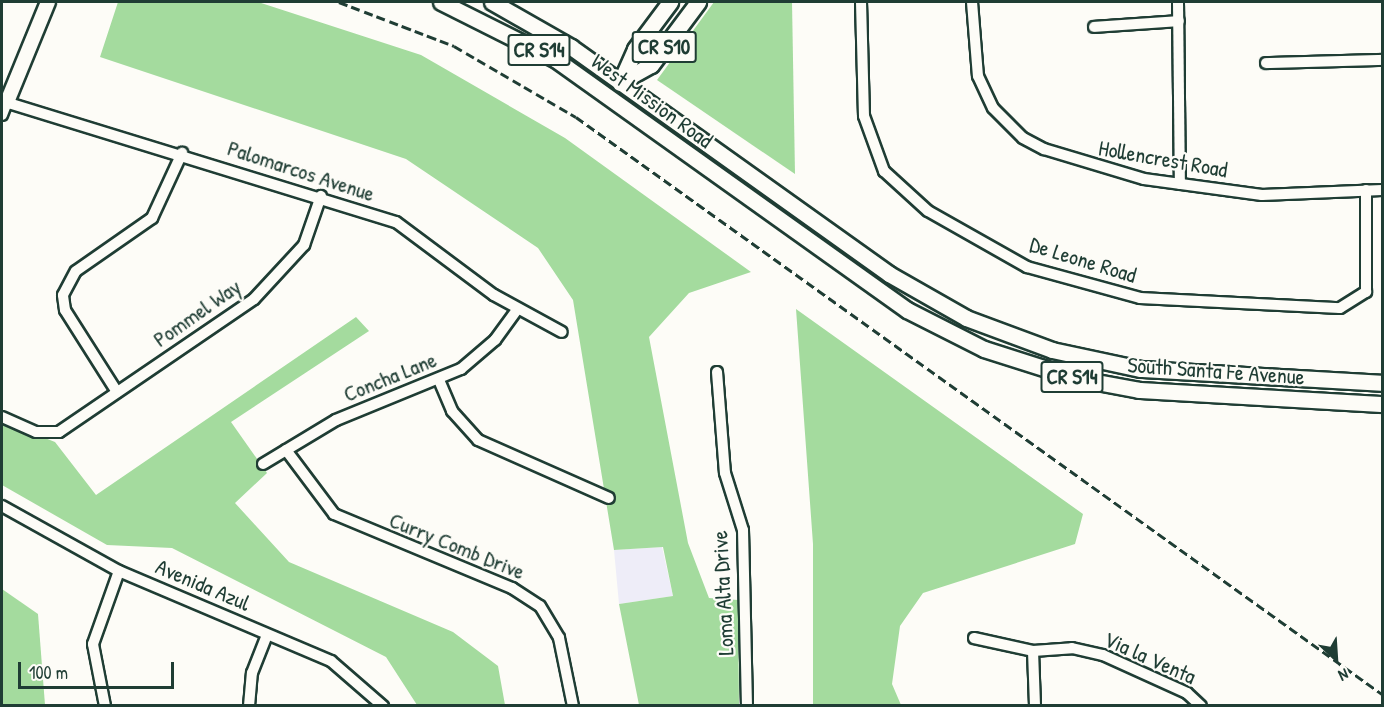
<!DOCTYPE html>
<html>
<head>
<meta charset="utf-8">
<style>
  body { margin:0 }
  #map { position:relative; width:1384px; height:707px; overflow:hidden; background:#fdfcf7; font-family:"Patrick Hand",sans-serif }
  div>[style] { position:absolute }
  .built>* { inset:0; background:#eeedf8 }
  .green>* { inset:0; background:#a4db9e }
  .roads { filter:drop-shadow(2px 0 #1f3d34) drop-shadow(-2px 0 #1f3d34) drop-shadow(0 2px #1f3d34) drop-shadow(0 -2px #1f3d34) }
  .street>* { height:10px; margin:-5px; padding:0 5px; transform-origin:5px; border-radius:5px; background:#fdfcf7 }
  .secondary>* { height:14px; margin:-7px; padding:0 7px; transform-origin:7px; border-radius:7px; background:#fdfcf7 }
  .primary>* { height:15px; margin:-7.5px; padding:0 7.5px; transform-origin:7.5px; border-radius:7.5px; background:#fdfcf7 }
  .rail>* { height:3px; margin-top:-1.5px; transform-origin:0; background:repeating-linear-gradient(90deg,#1f3d34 0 9px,transparent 0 13.5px) }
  span { translate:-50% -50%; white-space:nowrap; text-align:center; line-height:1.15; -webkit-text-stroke:4.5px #fdfcf7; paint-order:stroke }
  .shield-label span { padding:2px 4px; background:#fdfcf7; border:2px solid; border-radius:4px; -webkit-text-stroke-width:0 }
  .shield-label { font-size:21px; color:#1f3d34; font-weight:700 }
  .street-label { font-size:22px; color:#1f3d34 }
  .frame { position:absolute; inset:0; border:3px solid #1f3d34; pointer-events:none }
  .north { position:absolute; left:1306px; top:629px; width:60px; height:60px; -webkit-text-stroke:4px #fdfcf7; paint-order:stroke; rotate:155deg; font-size:16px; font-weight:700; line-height:24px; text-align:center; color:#1f3d34 }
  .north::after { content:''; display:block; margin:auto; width:21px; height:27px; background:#1f3d34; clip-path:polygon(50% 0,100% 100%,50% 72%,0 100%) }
  .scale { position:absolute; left:18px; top:662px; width:156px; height:27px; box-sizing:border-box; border:3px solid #1f3d34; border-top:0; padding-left:8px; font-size:18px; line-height:21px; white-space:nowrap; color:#1f3d34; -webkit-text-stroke:4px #fdfcf7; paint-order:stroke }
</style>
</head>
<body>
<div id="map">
  <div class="built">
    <div style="clip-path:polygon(662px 547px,673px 596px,619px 604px,614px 550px)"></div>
  </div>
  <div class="green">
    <div style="clip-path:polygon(118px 2px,258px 2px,421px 55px,565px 138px,751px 272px,689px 293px,649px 337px,688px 543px,709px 598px,738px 600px,739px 705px,639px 705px,619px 604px,673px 596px,663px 547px,614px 550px,573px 300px,538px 248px,406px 159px,100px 57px)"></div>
    <div style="clip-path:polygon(714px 2px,792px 2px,795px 174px,657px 80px)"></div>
    <div style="clip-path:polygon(796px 309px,1083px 514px,1075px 544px,923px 593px,900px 626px,892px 684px,901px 705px,813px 705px,813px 544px)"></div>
    <div style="clip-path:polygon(356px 317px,369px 331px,231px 422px,267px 473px,235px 503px,289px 562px,453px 632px,498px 666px,505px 705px,417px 705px,386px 657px,172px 548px,107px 545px,2px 485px,2px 421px,55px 442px,96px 495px)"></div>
    <div style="clip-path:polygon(2px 589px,38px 614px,45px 705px,2px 705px)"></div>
  </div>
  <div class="roads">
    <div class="street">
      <div style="left:861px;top:2px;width:114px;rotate:88.5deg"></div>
      <div style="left:864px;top:116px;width:59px;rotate:70deg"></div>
      <div style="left:884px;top:171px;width:59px;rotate:42.3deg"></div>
      <div style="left:928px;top:211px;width:114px;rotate:29.5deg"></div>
      <div style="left:1027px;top:267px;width:117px;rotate:15.3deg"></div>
      <div style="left:1140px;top:298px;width:200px;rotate:2.9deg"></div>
      <div style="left:1340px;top:308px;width:31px;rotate:-32deg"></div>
      <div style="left:1366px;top:292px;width:102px;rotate:-90deg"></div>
      <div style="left:972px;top:2px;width:74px;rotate:85.4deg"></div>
      <div style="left:978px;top:76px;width:35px;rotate:65deg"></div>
      <div style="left:993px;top:108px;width:42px;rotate:45deg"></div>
      <div style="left:1023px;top:138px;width:24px;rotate:28deg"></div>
      <div style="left:1044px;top:149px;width:104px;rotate:16.7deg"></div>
      <div style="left:1144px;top:179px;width:119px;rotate:7.7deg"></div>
      <div style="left:1262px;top:195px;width:120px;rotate:-2.4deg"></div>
      <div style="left:1178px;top:2px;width:182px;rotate:89.4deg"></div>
      <div style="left:1094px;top:27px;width:85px;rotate:-4deg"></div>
      <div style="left:1266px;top:63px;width:116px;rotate:-1.5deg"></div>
      <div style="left:2px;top:101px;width:412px;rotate:17.1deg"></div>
      <div style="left:396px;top:222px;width:122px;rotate:36.7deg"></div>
      <div style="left:494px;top:295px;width:77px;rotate:28.6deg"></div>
      <div style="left:2px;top:115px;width:14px;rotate:-69deg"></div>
      <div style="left:717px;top:372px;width:101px;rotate:85.5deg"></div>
      <div style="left:725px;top:473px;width:60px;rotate:72.5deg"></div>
      <div style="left:743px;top:530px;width:176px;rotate:88.7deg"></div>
      <div style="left:439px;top:380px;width:34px;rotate:67deg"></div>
      <div style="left:452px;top:411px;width:39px;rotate:48deg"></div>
      <div style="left:478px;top:440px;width:143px;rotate:23.9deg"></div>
      <div style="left:117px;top:392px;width:97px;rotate:-122.4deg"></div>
      <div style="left:65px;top:310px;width:15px;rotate:-98deg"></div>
      <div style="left:63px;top:295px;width:27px;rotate:-62deg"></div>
      <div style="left:76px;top:271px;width:93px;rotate:-34.9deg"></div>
      <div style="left:152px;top:218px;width:72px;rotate:-65.2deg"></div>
      <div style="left:2px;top:417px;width:37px;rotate:24deg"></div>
      <div style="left:36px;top:432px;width:23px"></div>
      <div style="left:59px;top:432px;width:236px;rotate:-34.3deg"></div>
      <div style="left:254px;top:299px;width:74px;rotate:-47.2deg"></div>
      <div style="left:304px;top:245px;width:52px;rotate:-70.9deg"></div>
      <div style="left:286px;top:450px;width:80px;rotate:53.1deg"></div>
      <div style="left:334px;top:514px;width:193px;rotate:22.6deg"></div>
      <div style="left:512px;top:588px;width:33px;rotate:33deg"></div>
      <div style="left:540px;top:606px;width:37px;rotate:59deg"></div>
      <div style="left:559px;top:638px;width:69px;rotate:78.4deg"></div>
      <div style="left:263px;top:464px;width:85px;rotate:-31.1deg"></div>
      <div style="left:336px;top:420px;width:135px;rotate:-22.2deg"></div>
      <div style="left:461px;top:369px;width:45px;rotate:-40.5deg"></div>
      <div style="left:495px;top:340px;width:37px;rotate:-54deg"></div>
      <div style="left:2px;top:506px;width:134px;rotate:29.1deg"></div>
      <div style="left:119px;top:571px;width:230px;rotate:23deg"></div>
      <div style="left:331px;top:661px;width:69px;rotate:40.9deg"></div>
      <div style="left:974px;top:638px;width:60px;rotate:12.4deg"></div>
      <div style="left:1033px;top:651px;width:39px;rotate:-4deg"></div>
      <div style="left:1072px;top:648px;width:32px;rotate:13deg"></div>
      <div style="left:1103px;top:655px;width:92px;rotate:24.3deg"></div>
      <div style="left:1187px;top:693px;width:19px;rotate:43deg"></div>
      <div style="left:1033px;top:651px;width:55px;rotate:87.9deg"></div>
      <div style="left:105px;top:706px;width:63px;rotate:-101deg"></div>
      <div style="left:93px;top:644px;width:77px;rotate:-70.4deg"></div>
      <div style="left:249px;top:706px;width:33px;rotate:-85deg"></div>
      <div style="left:252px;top:673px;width:41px;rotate:-68.5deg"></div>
    </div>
    <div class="secondary">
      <div style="left:7px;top:102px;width:108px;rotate:-67.7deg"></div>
    </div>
    <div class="primary">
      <div style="left:441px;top:2px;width:127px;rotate:26.6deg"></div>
      <div style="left:555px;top:59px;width:432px;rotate:35.5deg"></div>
      <div style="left:907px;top:310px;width:86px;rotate:26.9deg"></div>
      <div style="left:984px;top:349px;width:96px;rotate:17.7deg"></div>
      <div style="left:1075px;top:378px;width:65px;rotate:10.6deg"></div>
      <div style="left:1139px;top:390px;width:243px;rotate:3.3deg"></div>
      <div style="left:492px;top:2px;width:91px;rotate:29.7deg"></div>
      <div style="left:571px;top:47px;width:391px;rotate:35.5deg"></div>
      <div style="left:889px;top:274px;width:89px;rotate:29.7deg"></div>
      <div style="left:966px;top:318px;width:92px;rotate:20.4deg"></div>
      <div style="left:1052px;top:350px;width:91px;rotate:12.1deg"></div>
      <div style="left:1141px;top:369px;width:241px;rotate:3.3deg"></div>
      <div style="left:620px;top:82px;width:35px;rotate:-29deg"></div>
      <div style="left:651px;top:65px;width:79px;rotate:-53.3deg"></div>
      <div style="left:620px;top:83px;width:37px;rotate:-66deg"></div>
      <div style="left:635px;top:49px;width:59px;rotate:-53.3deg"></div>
    </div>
  </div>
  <div class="rail">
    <div style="left:339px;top:2px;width:123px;rotate:20.9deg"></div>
    <div style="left:454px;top:46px;width:141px;rotate:30.2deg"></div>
    <div style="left:576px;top:117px;width:991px;rotate:35.6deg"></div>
  </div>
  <div class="shield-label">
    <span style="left:664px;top:47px">CR S10</span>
    <span style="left:539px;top:50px">CR S14</span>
    <span style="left:1072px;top:377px">CR S14</span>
  </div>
  <div class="street-label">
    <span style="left:652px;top:101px;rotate:36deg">West Mission Road</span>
    <span style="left:1163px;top:159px;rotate:10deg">Hollencrest Road</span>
    <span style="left:301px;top:171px;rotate:18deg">Palomarcos Avenue</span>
    <span style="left:1083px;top:260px;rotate:17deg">De Leone Road</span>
    <span style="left:197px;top:313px;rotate:-35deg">Pommel Way</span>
    <span style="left:1216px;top:371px;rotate:4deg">South Santa Fe Avenue</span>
    <span style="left:390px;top:377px;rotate:-22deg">Concha Lane</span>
    <span style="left:457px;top:546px;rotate:22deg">Curry Comb Drive</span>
    <span style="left:203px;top:585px;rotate:23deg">Avenida Azul</span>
    <span style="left:723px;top:593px;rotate:-93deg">Loma Alta Drive</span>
    <span style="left:1150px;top:658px;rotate:24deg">Via la Venta</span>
  </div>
  <div class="frame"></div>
  <div class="north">N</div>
  <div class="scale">100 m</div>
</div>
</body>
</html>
